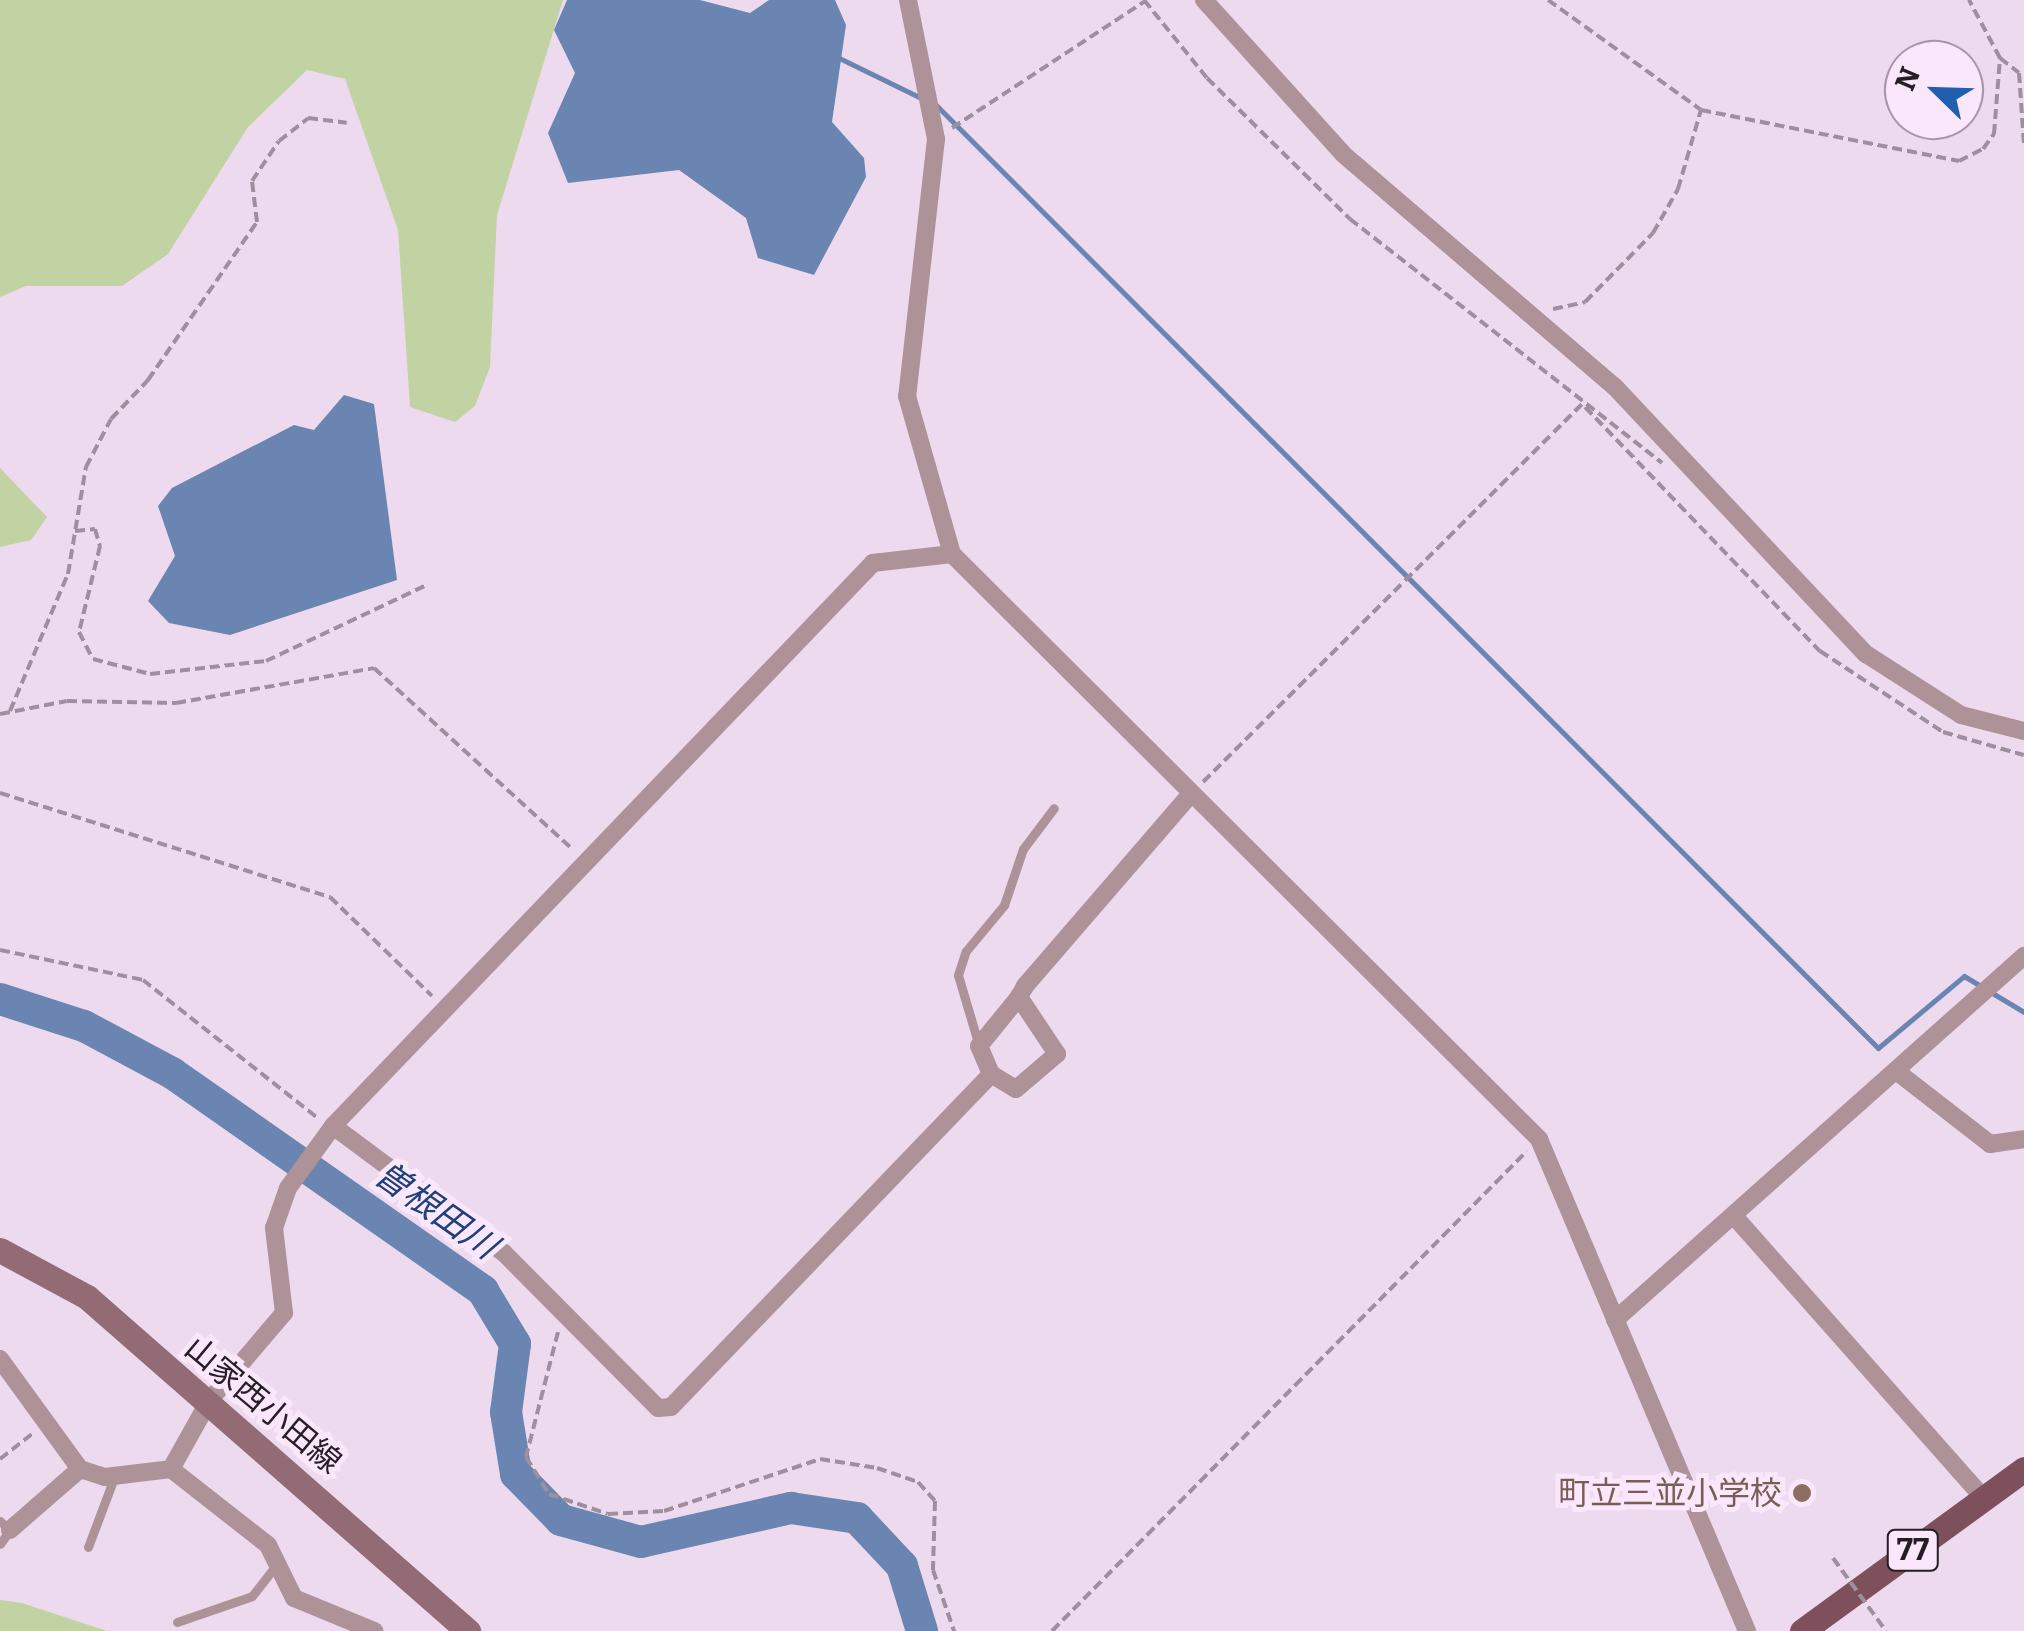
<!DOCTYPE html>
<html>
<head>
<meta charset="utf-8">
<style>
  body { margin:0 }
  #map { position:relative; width:2024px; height:1631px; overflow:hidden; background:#eedaee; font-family:Bitter,"Noto Sans JP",serif }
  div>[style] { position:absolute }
  .green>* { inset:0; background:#c1d3a3 }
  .water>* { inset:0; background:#6a85b1 }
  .stream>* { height:5px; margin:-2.5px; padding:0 2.5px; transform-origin:2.5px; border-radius:2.5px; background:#6a85b1 }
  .river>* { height:32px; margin:-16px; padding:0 16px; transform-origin:16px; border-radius:16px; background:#6a85b1 }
  .path>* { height:4px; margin-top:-2px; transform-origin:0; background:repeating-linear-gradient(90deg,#9e8f9e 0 10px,transparent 0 15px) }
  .lane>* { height:9px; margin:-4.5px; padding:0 4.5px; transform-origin:4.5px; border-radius:4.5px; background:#ad9298 }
  .street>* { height:18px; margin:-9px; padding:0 9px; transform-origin:9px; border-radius:9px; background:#ad9298 }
  .secondary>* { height:25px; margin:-12.5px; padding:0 12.5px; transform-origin:12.5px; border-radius:12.5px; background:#926b75 }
  .primary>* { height:25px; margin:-12.5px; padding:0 12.5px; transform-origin:12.5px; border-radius:12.5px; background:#7e505c }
  .path-bridge>* { height:4px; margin-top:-2px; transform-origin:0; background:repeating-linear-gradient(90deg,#9e8f9e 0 10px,transparent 0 15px) }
  .dots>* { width:28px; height:28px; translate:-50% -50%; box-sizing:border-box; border:5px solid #fbe7fb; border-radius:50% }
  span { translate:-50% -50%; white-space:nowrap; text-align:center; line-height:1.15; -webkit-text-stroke:10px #fbe7fb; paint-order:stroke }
  .shield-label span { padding:2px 8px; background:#fbe7fb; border:2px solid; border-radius:8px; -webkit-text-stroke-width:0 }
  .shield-label { font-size:30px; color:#251e25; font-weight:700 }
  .street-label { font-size:32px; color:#251e25 }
  .education-label { font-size:32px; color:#785e54 }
  .right { translate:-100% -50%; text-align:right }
  .water-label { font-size:35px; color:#1f417a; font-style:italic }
  .north { position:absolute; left:1884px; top:40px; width:100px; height:100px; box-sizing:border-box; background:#fbe7fb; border:2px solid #a597a5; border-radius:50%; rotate:293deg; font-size:28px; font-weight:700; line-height:40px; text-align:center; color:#251e25 }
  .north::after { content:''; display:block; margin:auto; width:35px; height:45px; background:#205fb0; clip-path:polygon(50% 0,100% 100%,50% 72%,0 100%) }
</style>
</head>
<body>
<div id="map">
  <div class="green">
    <div style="clip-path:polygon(0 0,563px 0,497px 215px,490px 367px,475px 406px,455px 422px,410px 407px,398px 230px,345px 79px,307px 70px,248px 127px,168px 254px,122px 286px,26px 286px,0 297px)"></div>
    <div style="clip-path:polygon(0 468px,47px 517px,31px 540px,0 547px)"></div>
    <div style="clip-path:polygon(0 1600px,22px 1603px,107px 1631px,0 1631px)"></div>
  </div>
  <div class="water">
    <div style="clip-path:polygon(567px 0,700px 0,750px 13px,769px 0,835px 0,846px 25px,832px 122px,864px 158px,866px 177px,814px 275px,758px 258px,746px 218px,679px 170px,568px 183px,548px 133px,575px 73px,554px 30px)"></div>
    <div style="clip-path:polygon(344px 395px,374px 404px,397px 580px,230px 635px,169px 623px,148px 601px,175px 556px,158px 506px,172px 488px,294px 425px,314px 430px)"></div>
  </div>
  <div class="stream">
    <div style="left:833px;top:55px;width:98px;rotate:26deg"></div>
    <div style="left:936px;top:105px;width:1333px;rotate:45.03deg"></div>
    <div style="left:1878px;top:1048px;width:112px;rotate:-39.9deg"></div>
    <div style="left:1964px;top:976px;width:70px;rotate:31deg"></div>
  </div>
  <div class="river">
    <div style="left:0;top:999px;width:88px;rotate:17.8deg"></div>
    <div style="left:84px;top:1026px;width:100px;rotate:28.1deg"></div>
    <div style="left:172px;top:1073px;width:380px;rotate:35deg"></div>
    <div style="left:483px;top:1291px;width:62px;rotate:58.9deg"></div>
    <div style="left:515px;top:1344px;width:69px;rotate:97.5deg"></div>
    <div style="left:506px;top:1412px;width:63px;rotate:80.8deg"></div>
    <div style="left:516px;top:1474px;width:64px;rotate:45.6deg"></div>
    <div style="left:561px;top:1520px;width:83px;rotate:15.4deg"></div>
    <div style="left:641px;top:1542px;width:154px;rotate:-12.8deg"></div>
    <div style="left:791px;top:1508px;width:67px;rotate:8.6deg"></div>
    <div style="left:857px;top:1518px;width:66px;rotate:46.8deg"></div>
    <div style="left:902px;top:1566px;width:68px;rotate:72.9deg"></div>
  </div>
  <div class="path">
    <div style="left:1144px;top:0;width:100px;rotate:51.1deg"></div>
    <div style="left:1207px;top:78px;width:201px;rotate:44.6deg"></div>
    <div style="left:1350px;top:219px;width:396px;rotate:38deg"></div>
    <div style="left:1548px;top:0;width:188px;rotate:35.7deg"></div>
    <div style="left:2000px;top:58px;width:24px;rotate:38deg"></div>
    <div style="left:2019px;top:73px;width:72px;rotate:86deg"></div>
    <div style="left:952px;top:128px;width:231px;rotate:-33.3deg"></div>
    <div style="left:1553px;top:309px;width:33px;rotate:-12deg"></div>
    <div style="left:1585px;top:302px;width:97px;rotate:-45.4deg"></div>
    <div style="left:1653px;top:233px;width:51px;rotate:-60.4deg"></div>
    <div style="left:1678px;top:189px;width:82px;rotate:-73.8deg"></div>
    <div style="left:1701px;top:110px;width:263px;rotate:11.2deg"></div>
    <div style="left:1959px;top:161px;width:27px;rotate:-27deg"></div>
    <div style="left:1983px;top:149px;width:19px;rotate:-54deg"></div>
    <div style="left:1994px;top:134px;width:76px;rotate:-85.5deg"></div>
    <div style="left:2000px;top:58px;width:66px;rotate:-118.1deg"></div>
    <div style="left:1585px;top:407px;width:339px;rotate:46.1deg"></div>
    <div style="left:1820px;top:651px;width:147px;rotate:33.4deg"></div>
    <div style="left:1943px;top:732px;width:84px;rotate:15.9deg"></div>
    <div style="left:75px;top:531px;width:20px;rotate:-6deg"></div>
    <div style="left:95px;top:529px;width:18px;rotate:74deg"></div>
    <div style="left:100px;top:546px;width:89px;rotate:103.7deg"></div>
    <div style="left:79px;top:632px;width:30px;rotate:63deg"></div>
    <div style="left:93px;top:659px;width:59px;rotate:14.7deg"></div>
    <div style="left:150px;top:674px;width:117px;rotate:-6.4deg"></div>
    <div style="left:266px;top:661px;width:178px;rotate:-25.3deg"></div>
    <div style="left:10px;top:711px;width:149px;rotate:-67.1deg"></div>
    <div style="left:68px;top:574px;width:109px;rotate:-80.5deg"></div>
    <div style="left:86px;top:467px;width:54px;rotate:-62.5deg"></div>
    <div style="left:111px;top:419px;width:54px;rotate:-46.5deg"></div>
    <div style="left:148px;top:380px;width:192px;rotate:-55.4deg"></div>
    <div style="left:257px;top:222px;width:41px;rotate:-97deg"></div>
    <div style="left:252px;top:181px;width:48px;rotate:-56deg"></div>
    <div style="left:279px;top:141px;width:37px;rotate:-38deg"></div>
    <div style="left:308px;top:118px;width:39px;rotate:7deg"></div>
    <div style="left:0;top:714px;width:68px;rotate:-11deg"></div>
    <div style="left:67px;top:701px;width:109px;rotate:1.1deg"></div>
    <div style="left:176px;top:703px;width:201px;rotate:-10deg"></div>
    <div style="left:374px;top:668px;width:270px;rotate:42.4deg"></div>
    <div style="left:1203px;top:782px;width:535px;rotate:-44.92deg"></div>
    <div style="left:0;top:793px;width:346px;rotate:17.5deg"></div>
    <div style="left:330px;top:897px;width:142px;rotate:44.1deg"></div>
    <div style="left:0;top:950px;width:146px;rotate:11.8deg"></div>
    <div style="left:143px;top:980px;width:223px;rotate:38.3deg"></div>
    <div style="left:558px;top:1332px;width:129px;rotate:104.4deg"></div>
    <div style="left:526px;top:1457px;width:44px;rotate:58.1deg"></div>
    <div style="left:549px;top:1494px;width:62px;rotate:18.7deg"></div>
    <div style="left:608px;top:1514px;width:56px;rotate:-3.1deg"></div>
    <div style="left:664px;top:1511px;width:164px;rotate:-18.4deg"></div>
    <div style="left:820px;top:1459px;width:58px;rotate:9deg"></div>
    <div style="left:877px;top:1468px;width:43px;rotate:18.9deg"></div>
    <div style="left:918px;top:1482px;width:25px;rotate:48deg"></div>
    <div style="left:935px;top:1501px;width:69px;rotate:91.7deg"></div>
    <div style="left:933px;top:1570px;width:65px;rotate:71deg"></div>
    <div style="left:0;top:1459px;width:41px;rotate:-38deg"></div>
    <div style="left:1052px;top:1631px;width:675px;rotate:-45.3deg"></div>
  </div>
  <div class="lane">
    <div style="left:979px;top:1046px;width:74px;rotate:-106.5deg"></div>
    <div style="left:958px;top:975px;width:25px;rotate:-72deg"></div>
    <div style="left:966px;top:951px;width:60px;rotate:-50.4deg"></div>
    <div style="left:1004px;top:905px;width:59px;rotate:-71.3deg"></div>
    <div style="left:1023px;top:849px;width:51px;rotate:-52.9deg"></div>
    <div style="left:0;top:1521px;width:13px;rotate:42deg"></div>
    <div style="left:10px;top:1530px;width:17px;rotate:126deg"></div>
    <div style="left:88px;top:1547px;width:77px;rotate:-69.4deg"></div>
    <div style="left:177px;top:1622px;width:79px;rotate:-19.1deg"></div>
    <div style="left:252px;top:1596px;width:34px;rotate:-52deg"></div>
  </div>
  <div class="street">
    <div style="left:908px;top:0;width:142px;rotate:78.6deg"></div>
    <div style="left:936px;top:139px;width:259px;rotate:96.4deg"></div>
    <div style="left:907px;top:396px;width:164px;rotate:74.1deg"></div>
    <div style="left:952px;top:554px;width:829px;rotate:44.9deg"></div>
    <div style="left:1539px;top:1139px;width:534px;rotate:67.08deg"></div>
    <div style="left:1204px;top:0;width:207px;rotate:47.9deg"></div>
    <div style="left:1343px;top:154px;width:357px;rotate:40.6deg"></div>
    <div style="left:1614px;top:386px;width:368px;rotate:46.8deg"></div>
    <div style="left:1866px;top:654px;width:113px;rotate:32.7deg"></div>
    <div style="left:1961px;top:715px;width:65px;rotate:14.3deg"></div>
    <div style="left:952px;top:554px;width:80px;rotate:173.5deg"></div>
    <div style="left:873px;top:563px;width:780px;rotate:133.81deg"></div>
    <div style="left:333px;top:1126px;width:213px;rotate:36.6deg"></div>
    <div style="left:504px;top:1253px;width:218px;rotate:45.2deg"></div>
    <div style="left:658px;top:1408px;width:13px;rotate:-4deg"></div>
    <div style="left:671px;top:1407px;width:462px;rotate:-46.1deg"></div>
    <div style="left:991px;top:1074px;width:29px;rotate:31deg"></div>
    <div style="left:1016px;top:1089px;width:54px;rotate:-40.5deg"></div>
    <div style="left:1057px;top:1054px;width:69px;rotate:-123.7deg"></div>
    <div style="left:1019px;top:997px;width:13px;rotate:-61deg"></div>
    <div style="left:1025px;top:986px;width:251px;rotate:-49.2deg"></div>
    <div style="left:1896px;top:1071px;width:119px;rotate:37.8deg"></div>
    <div style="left:1990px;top:1144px;width:34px;rotate:-8deg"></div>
    <div style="left:991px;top:1074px;width:30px;rotate:-113deg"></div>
    <div style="left:979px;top:1046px;width:63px;rotate:-50.8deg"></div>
    <div style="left:1734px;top:1216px;width:378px;rotate:48.5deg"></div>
    <div style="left:1615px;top:1320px;width:548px;rotate:-41.67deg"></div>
    <div style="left:0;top:1359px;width:136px;rotate:54deg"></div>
    <div style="left:80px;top:1469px;width:26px;rotate:18deg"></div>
    <div style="left:105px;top:1477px;width:66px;rotate:-6.9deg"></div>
    <div style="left:171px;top:1469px;width:123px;rotate:38.1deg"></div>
    <div style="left:268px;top:1545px;width:59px;rotate:63.9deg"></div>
    <div style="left:294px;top:1598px;width:87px;rotate:22.4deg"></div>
    <div style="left:171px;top:1469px;width:78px;rotate:-60.8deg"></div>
    <div style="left:209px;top:1401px;width:116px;rotate:-49.6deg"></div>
    <div style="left:284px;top:1313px;width:86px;rotate:-96.7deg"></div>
    <div style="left:274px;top:1228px;width:42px;rotate:-70.7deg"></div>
    <div style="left:288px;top:1188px;width:77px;rotate:-54deg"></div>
    <div style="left:10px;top:1530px;width:93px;rotate:-41.1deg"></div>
  </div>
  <div class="secondary">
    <div style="left:0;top:1250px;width:99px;rotate:28.4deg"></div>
    <div style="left:87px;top:1297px;width:507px;rotate:41.24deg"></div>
  </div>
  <div class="primary">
    <div style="left:1802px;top:1631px;width:275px;rotate:-36.1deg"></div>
  </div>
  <div class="path-bridge">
    <div style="left:1833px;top:1558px;width:90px;rotate:54deg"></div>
  </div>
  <div class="dots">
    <div style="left:1802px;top:1493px;background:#8d6e63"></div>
  </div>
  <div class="shield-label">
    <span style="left:1913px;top:1550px">77</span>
  </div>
  <div class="street-label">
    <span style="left:263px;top:1405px;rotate:40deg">山家西小田線</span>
  </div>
  <div class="education-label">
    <span class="right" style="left:1782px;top:1493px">町立三並小学校</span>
  </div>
  <div class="water-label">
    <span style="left:436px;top:1210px;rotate:35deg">曽根田川</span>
  </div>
  <div class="north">N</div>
</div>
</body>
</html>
